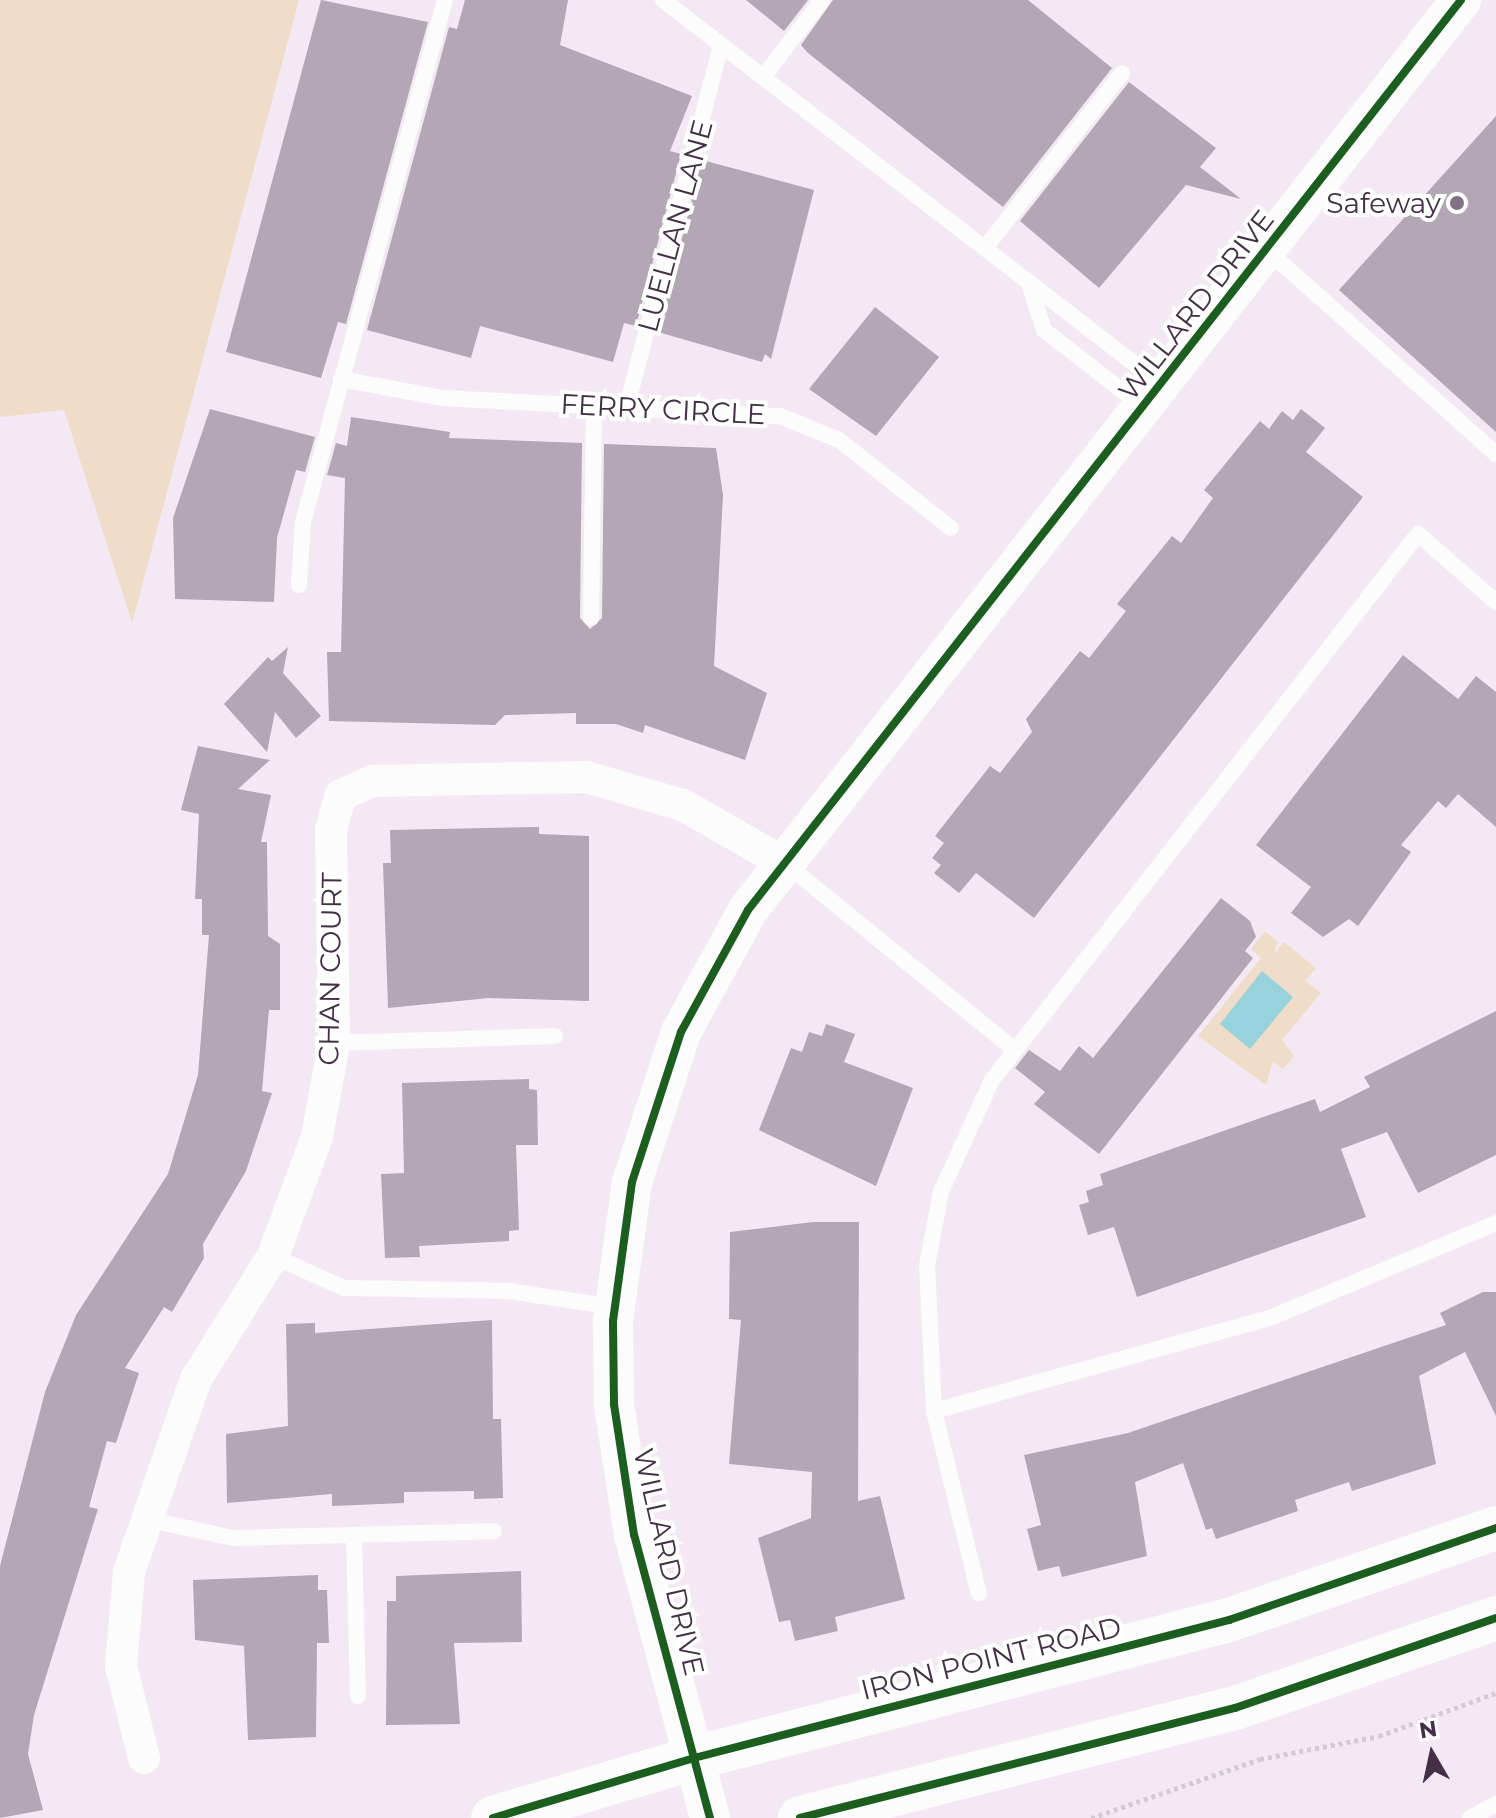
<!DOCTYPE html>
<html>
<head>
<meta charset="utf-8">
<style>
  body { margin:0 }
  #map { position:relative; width:1496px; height:1818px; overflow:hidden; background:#f4e8f4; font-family:Montserrat,sans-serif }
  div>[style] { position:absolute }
  .green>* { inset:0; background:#efddca }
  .water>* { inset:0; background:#98d2dc }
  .building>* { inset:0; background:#b4a7b5 }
  .path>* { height:5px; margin-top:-2.5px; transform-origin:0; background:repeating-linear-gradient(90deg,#d2cbd3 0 4px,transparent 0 8px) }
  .service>* { height:16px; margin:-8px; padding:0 8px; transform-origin:8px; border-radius:8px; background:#fdfcfd }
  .minor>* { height:32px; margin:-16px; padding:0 16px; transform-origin:16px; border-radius:16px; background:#fdfcfd }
  .tertiary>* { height:40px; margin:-20px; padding:0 20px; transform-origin:20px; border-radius:20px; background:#fdfcfd }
  .secondary>* { height:44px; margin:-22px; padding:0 22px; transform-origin:22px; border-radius:22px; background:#fdfcfd }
  .cycleway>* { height:8px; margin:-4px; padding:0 4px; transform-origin:4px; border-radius:4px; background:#1b5e20 }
  .dots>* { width:22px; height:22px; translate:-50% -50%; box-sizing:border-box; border:4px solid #fff; border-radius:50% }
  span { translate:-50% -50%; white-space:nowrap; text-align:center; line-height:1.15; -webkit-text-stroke:8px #fff; paint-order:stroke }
  .poi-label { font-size:28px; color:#442f47 }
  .right { translate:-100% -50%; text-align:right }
  .street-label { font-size:28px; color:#442f47 }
  .north { position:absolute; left:1392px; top:1714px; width:80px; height:80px; -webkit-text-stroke:6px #fff; paint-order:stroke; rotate:351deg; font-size:22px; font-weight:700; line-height:32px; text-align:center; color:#442f47 }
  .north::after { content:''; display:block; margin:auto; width:28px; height:36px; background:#442f47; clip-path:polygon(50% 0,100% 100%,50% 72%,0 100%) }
</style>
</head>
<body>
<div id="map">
  <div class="green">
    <div style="clip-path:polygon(0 0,299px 0,132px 623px,64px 410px,0 417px)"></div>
    <div style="clip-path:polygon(1265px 931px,1278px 942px,1273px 955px,1284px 942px,1316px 968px,1305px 981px,1321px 993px,1282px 1040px,1294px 1056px,1283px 1069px,1273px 1062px,1266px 1085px,1198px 1036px,1261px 958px,1251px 949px)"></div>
  </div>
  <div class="water">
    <div style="clip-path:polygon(1262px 971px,1293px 997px,1250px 1049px,1220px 1024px)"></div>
  </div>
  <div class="building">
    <div style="clip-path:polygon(321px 0,428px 22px,346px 324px,338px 322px,321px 378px,226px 352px)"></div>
    <div style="clip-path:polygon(465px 0,568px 0,560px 45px,692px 96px,670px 151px,681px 154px,636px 326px,624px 323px,613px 362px,480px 326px,471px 358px,367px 330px,449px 27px,457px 29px)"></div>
    <div style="clip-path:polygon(746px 0,808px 0,784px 31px)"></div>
    <div style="clip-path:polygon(833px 0,1028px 0,1112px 68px,1003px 207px,808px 53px,801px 45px)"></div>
    <div style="clip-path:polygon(1129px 82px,1216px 148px,1200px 167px,1241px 199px,1186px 185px,1099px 288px,1020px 221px)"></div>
    <div style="clip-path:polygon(1496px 116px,1496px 432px,1339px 290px)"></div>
    <div style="clip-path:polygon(702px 160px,814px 190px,771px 359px,765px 354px,762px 362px,658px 332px)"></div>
    <div style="clip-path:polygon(875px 307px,939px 357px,876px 436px,809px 389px)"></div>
    <div style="clip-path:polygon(210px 409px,315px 437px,305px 472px,296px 470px,277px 538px,274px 602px,175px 599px,173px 518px)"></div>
    <div style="clip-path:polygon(1301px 409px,1325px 428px,1306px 452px,1363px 497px,1034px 918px,976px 873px,959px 893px,934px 873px,941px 865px,932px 858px,944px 843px,935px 836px,990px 766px,1000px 773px,1032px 732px,1026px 719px,1080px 651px,1089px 658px,1126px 611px,1117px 604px,1172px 536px,1181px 543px,1213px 498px,1204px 490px,1260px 421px,1269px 429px,1282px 411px,1293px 420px)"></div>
    <div style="clip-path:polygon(351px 417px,450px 432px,449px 438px,582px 443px,580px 618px,590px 629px,602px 618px,604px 444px,716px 448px,723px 495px,714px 666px,767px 693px,745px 760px,645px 725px,643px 733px,616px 724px,576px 724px,576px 713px,505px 715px,495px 725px,329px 721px,327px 652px,341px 652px,345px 478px,327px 475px,336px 443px,347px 446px)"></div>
    <div style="clip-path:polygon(288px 647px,283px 673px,321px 716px,296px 738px,275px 712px,267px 752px,224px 704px,268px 657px,272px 661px)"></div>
    <div style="clip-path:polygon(1403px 655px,1458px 699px,1476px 676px,1496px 692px,1496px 827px,1458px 794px,1446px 808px,1438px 801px,1401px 845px,1411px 852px,1358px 926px,1349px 919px,1323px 937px,1291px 913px,1311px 887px,1256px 845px)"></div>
    <div style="clip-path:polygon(198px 746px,270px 760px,238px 789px,271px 795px,261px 842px,267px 842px,268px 936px,280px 944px,280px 1010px,269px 1010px,262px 1091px,272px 1093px,246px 1171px,203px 1244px,204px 1258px,172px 1312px,164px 1307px,125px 1368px,139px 1373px,116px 1443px,107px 1441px,89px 1507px,98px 1509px,34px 1715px,28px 1754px,43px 1810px,0 1818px,0 1566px,45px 1392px,76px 1315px,168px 1174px,198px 1075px,209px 935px,202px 935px,202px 899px,195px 899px,199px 814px,181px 810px)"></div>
    <div style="clip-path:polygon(539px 827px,539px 834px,589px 836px,589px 1001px,489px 998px,388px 1008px,383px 863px,391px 863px,390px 830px)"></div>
    <div style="clip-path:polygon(1221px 898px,1250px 921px,1256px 937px,1245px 951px,1253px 958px,1099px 1154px,1034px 1104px,1045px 1092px,1015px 1068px,1029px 1050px,1060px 1071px,1079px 1046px,1093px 1058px)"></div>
    <div style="clip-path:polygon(1496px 1011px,1496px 1155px,1418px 1193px,1387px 1132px,1341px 1149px,1366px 1217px,1137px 1297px,1114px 1227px,1088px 1235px,1079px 1205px,1089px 1202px,1086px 1191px,1103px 1185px,1100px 1174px,1315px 1099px,1320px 1112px,1370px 1087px,1364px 1077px)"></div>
    <div style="clip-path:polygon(826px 1024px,855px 1034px,844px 1062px,913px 1088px,876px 1186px,759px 1130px,791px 1048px,802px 1052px,809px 1032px,822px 1036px)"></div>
    <div style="clip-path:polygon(529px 1079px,529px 1089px,537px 1090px,538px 1145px,516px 1145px,519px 1230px,509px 1231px,509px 1241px,419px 1246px,420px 1257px,385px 1258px,381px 1174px,404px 1173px,402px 1083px)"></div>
    <div style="clip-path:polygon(813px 1222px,859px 1222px,858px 1501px,880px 1496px,905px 1599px,835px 1617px,838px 1631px,795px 1641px,790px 1620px,779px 1622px,758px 1538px,811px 1518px,812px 1472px,729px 1464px,741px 1320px,729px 1319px,730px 1232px)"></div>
    <div style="clip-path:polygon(1483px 1292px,1496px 1292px,1496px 1416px,1465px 1352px,1419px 1376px,1436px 1464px,1352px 1491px,1349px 1482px,1295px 1500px,1298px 1511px,1216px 1539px,1212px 1528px,1206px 1530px,1183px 1463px,1135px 1482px,1147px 1556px,1062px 1577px,1059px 1566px,1038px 1571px,1027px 1529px,1041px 1525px,1024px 1455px,1128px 1433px,1446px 1325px,1440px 1313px)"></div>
    <div style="clip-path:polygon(492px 1320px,493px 1419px,501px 1419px,503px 1498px,474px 1499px,474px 1491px,404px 1492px,404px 1503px,332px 1506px,332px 1494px,227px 1503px,226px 1434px,288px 1426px,286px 1324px,315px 1323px,315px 1333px)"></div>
    <div style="clip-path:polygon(521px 1571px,522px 1642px,454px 1643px,460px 1724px,386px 1725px,387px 1601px,396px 1601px,396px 1576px)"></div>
    <div style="clip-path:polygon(318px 1575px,318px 1590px,327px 1590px,329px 1643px,317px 1643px,316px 1737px,248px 1740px,244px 1646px,195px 1640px,193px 1580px)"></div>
  </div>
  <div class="path">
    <div style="left:1091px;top:1818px;width:179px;rotate:-19.2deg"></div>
    <div style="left:1260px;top:1759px;width:121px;rotate:-10.9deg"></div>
    <div style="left:1379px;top:1736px;width:125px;rotate:-20.2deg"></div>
  </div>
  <div class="service">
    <div style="left:663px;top:0;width:630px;rotate:37.65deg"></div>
    <div style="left:763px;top:77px;width:97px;rotate:-52.5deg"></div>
    <div style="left:985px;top:248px;width:222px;rotate:-51.9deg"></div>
    <div style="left:1267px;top:250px;width:307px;rotate:41.7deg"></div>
    <div style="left:1029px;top:283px;width:49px;rotate:72.3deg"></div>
    <div style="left:1044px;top:330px;width:124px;rotate:37.8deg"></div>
    <div style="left:341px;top:379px;width:104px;rotate:10.6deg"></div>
    <div style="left:443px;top:398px;width:337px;rotate:3.1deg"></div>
    <div style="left:780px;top:416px;width:64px;rotate:22.1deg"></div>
    <div style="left:839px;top:440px;width:142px;rotate:38.2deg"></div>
    <div style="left:627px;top:406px;width:373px;rotate:-75.4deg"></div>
    <div style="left:299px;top:585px;width:63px;rotate:-86.4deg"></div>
    <div style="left:303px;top:522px;width:541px;rotate:-74.78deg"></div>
    <div style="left:1496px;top:602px;width:103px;rotate:-138.9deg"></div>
    <div style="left:1418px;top:534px;width:693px;rotate:127.96deg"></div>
    <div style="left:992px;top:1080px;width:123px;rotate:114.5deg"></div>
    <div style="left:941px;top:1192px;width:75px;rotate:100.7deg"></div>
    <div style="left:927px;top:1266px;width:145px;rotate:87.2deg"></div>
    <div style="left:934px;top:1411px;width:349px;rotate:-15.5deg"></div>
    <div style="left:1270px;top:1318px;width:245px;rotate:-22.8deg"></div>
    <div style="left:591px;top:618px;width:214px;rotate:-89.2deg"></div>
    <div style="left:786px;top:864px;width:294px;rotate:39.1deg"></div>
    <div style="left:334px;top:1043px;width:221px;rotate:-1.8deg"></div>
    <div style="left:273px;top:1256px;width:78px;rotate:24.3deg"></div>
    <div style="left:344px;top:1288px;width:164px;rotate:1deg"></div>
    <div style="left:508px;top:1291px;width:107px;rotate:8.6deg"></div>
    <div style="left:934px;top:1411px;width:188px;rotate:76.2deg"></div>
    <div style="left:146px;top:1519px;width:89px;rotate:12.3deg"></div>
    <div style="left:233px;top:1538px;width:261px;rotate:-1.5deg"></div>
    <div style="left:354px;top:1536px;width:160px;rotate:88.6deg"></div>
    <div style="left:1470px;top:1818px;width:30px;rotate:-28deg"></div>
  </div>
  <div class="minor">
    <div style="left:144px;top:1758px;width:95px;rotate:-104deg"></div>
    <div style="left:121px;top:1666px;width:94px;rotate:-85.1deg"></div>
    <div style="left:129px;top:1572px;width:204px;rotate:-70.9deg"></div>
    <div style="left:196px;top:1379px;width:145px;rotate:-58deg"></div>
    <div style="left:273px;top:1256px;width:127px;rotate:-69.7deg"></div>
    <div style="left:317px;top:1137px;width:96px;rotate:-79.7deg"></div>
    <div style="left:334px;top:1043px;width:214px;rotate:-90.8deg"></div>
    <div style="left:331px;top:829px;width:35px;rotate:-74deg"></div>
    <div style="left:341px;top:795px;width:34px;rotate:-24deg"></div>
    <div style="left:372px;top:781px;width:214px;rotate:-1.1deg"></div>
    <div style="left:586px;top:777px;width:101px;rotate:16.1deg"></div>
    <div style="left:683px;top:805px;width:119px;rotate:29.8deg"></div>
  </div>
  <div class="tertiary">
    <div style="left:710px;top:1818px;width:293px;rotate:-105deg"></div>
    <div style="left:634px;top:1535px;width:133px;rotate:-98.7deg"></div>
    <div style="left:614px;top:1404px;width:83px;rotate:-90.7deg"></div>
    <div style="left:613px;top:1321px;width:140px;rotate:-82.2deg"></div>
    <div style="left:632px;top:1182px;width:158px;rotate:-71.9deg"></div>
    <div style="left:681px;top:1032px;width:139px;rotate:-61.2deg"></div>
    <div style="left:748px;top:910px;width:1156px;rotate:-51.92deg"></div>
  </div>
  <div class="secondary">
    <div style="left:493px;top:1818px;width:210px;rotate:-16.6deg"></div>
    <div style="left:694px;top:1758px;width:553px;rotate:-14.46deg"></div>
    <div style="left:1229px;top:1620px;width:282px;rotate:-19deg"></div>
    <div style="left:800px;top:1818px;width:449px;rotate:-14.2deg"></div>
    <div style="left:1235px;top:1708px;width:276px;rotate:-19deg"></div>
  </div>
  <div class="cycleway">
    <div style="left:493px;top:1818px;width:210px;rotate:-16.6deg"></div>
    <div style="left:694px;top:1758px;width:553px;rotate:-14.46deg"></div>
    <div style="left:1229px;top:1620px;width:282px;rotate:-19deg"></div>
    <div style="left:710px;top:1818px;width:293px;rotate:-105deg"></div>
    <div style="left:634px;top:1535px;width:133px;rotate:-98.7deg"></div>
    <div style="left:614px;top:1404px;width:83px;rotate:-90.7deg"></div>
    <div style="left:613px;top:1321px;width:140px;rotate:-82.2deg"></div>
    <div style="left:632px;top:1182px;width:158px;rotate:-71.9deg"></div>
    <div style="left:681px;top:1032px;width:139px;rotate:-61.2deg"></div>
    <div style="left:748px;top:910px;width:1156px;rotate:-51.92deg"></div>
    <div style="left:800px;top:1818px;width:449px;rotate:-14.2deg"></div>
    <div style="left:1235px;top:1708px;width:276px;rotate:-19deg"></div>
  </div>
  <div class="dots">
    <div style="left:1457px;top:203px;background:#827084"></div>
  </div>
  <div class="poi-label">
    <span class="right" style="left:1441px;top:203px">Safeway</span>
  </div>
  <div class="street-label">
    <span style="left:675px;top:226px;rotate:-75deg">LUELLAN LANE</span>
    <span style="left:1196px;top:305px;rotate:-52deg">WILLARD DRIVE</span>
    <span style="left:663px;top:409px;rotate:3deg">FERRY CIRCLE</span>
    <span style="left:330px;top:969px;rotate:-89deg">CHAN COURT</span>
    <span style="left:669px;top:1562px;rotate:77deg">WILLARD DRIVE</span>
    <span style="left:991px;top:1658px;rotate:-14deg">IRON POINT ROAD</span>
  </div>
  <div class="north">N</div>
</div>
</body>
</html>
